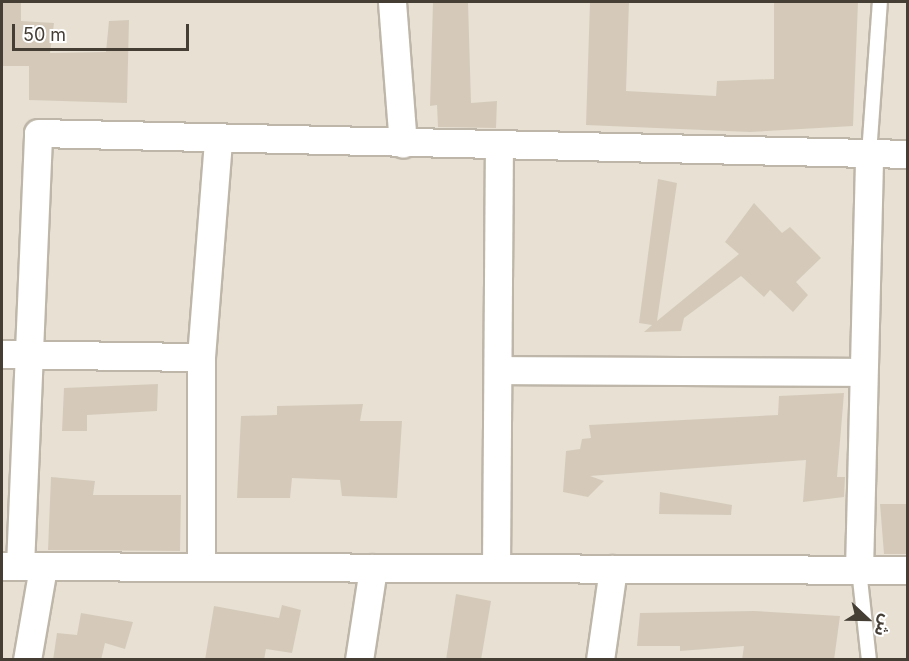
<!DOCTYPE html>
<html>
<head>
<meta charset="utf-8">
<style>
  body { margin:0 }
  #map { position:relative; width:909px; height:661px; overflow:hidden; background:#f3eee5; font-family:Inter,"Noto Sans Arabic",sans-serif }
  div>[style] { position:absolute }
  .residential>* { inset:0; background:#e7e0d3 }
  .building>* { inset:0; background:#d5caba }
  .roads { filter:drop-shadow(2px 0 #beb6a8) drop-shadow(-2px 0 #beb6a8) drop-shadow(0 2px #beb6a8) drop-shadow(0 -2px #beb6a8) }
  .service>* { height:14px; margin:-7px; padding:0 7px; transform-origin:7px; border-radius:7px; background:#fff }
  .minor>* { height:27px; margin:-13.5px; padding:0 13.5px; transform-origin:13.5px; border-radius:13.5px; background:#fff }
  span { translate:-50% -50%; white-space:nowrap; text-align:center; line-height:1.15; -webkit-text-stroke:4.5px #fff; paint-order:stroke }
  .frame { position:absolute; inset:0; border:3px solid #453e35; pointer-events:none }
  .north { position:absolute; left:837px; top:589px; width:60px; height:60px; -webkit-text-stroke:4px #fff; paint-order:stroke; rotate:112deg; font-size:16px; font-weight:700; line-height:24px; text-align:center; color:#453e35 }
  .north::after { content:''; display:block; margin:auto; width:21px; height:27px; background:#453e35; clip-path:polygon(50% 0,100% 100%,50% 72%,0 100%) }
  .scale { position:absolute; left:12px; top:24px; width:177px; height:27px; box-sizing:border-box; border:3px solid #453e35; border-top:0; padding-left:8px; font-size:18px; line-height:21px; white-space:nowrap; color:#453e35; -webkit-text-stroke:4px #fff; paint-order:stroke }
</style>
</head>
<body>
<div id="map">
  <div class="residential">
    <div style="clip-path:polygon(2px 2px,907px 2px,907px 659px,2px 659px)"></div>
  </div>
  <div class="building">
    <div style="clip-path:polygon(2px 2px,21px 2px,21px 21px,54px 23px,50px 53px,106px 52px,109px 21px,129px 20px,127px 103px,29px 100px,29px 66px,2px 66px)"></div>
    <div style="clip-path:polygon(433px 2px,468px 2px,471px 103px,497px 101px,496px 128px,438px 127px,437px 105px,430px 106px)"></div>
    <div style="clip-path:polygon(590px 2px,629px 2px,626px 91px,716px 96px,717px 81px,774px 79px,774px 2px,858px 2px,853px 126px,750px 132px,586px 125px)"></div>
    <div style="clip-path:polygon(658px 179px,677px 183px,657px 321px,739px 254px,725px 242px,754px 203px,782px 233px,790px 227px,821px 258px,796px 282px,808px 295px,793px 312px,770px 290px,764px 297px,741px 276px,684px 318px,681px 331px,644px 332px,652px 325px,639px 323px)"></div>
    <div style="clip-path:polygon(158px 384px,157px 411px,87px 415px,87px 431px,62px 431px,64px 388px)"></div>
    <div style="clip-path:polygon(844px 393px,837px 477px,845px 477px,844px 497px,803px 502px,806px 460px,590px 476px,604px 481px,588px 497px,563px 492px,566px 451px,580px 449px,582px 439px,591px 438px,589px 425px,778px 415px,779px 396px)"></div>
    <div style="clip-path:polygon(363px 404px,360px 421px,402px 421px,397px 498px,342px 496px,340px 480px,292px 478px,290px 498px,237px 498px,241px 416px,277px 415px,277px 406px)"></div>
    <div style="clip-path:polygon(51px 477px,95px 481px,93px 495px,181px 495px,180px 551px,48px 550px)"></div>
    <div style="clip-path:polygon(660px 492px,732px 505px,731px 515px,659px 514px)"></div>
    <div style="clip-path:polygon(880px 504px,908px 504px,908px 554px,884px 554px)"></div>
    <div style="clip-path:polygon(456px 594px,491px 601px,481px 660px,446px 660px)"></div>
    <div style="clip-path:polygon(282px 605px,301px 610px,292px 653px,266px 649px,264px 660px,205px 660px,214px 606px,279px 618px)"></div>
    <div style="clip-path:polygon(754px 611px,840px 616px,834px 660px,742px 660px,744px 646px,680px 651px,680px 646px,637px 646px,640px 613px)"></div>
    <div style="clip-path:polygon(81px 613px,133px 622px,125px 649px,105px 643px,101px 660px,53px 660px,57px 633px,77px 635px)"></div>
  </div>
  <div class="roads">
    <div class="service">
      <div style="left:869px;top:154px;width:152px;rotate:-85.9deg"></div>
      <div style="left:859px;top:570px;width:91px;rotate:83.7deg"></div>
    </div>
    <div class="minor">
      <div style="left:392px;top:2px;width:142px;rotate:85.6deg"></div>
      <div style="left:2px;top:354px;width:199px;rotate:0.9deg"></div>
      <div style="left:498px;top:370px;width:365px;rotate:0.3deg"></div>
      <div style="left:3px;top:566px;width:905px;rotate:0.25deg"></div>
      <div style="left:20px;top:566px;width:433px;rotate:-87.6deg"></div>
      <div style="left:38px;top:133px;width:870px;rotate:1.38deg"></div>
      <div style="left:201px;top:567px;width:210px;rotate:-90deg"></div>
      <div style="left:201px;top:357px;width:217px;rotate:-85.5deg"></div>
      <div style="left:496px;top:568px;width:422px;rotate:-89.6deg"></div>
      <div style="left:859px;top:570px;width:416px;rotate:-88.6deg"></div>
      <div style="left:27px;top:660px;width:94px;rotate:-80.2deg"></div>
      <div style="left:359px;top:660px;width:93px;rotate:-81.3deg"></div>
      <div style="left:600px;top:660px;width:92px;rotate:-81.9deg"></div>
    </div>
  </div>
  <div class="frame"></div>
  <div class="north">ش</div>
  <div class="scale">50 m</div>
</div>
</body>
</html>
